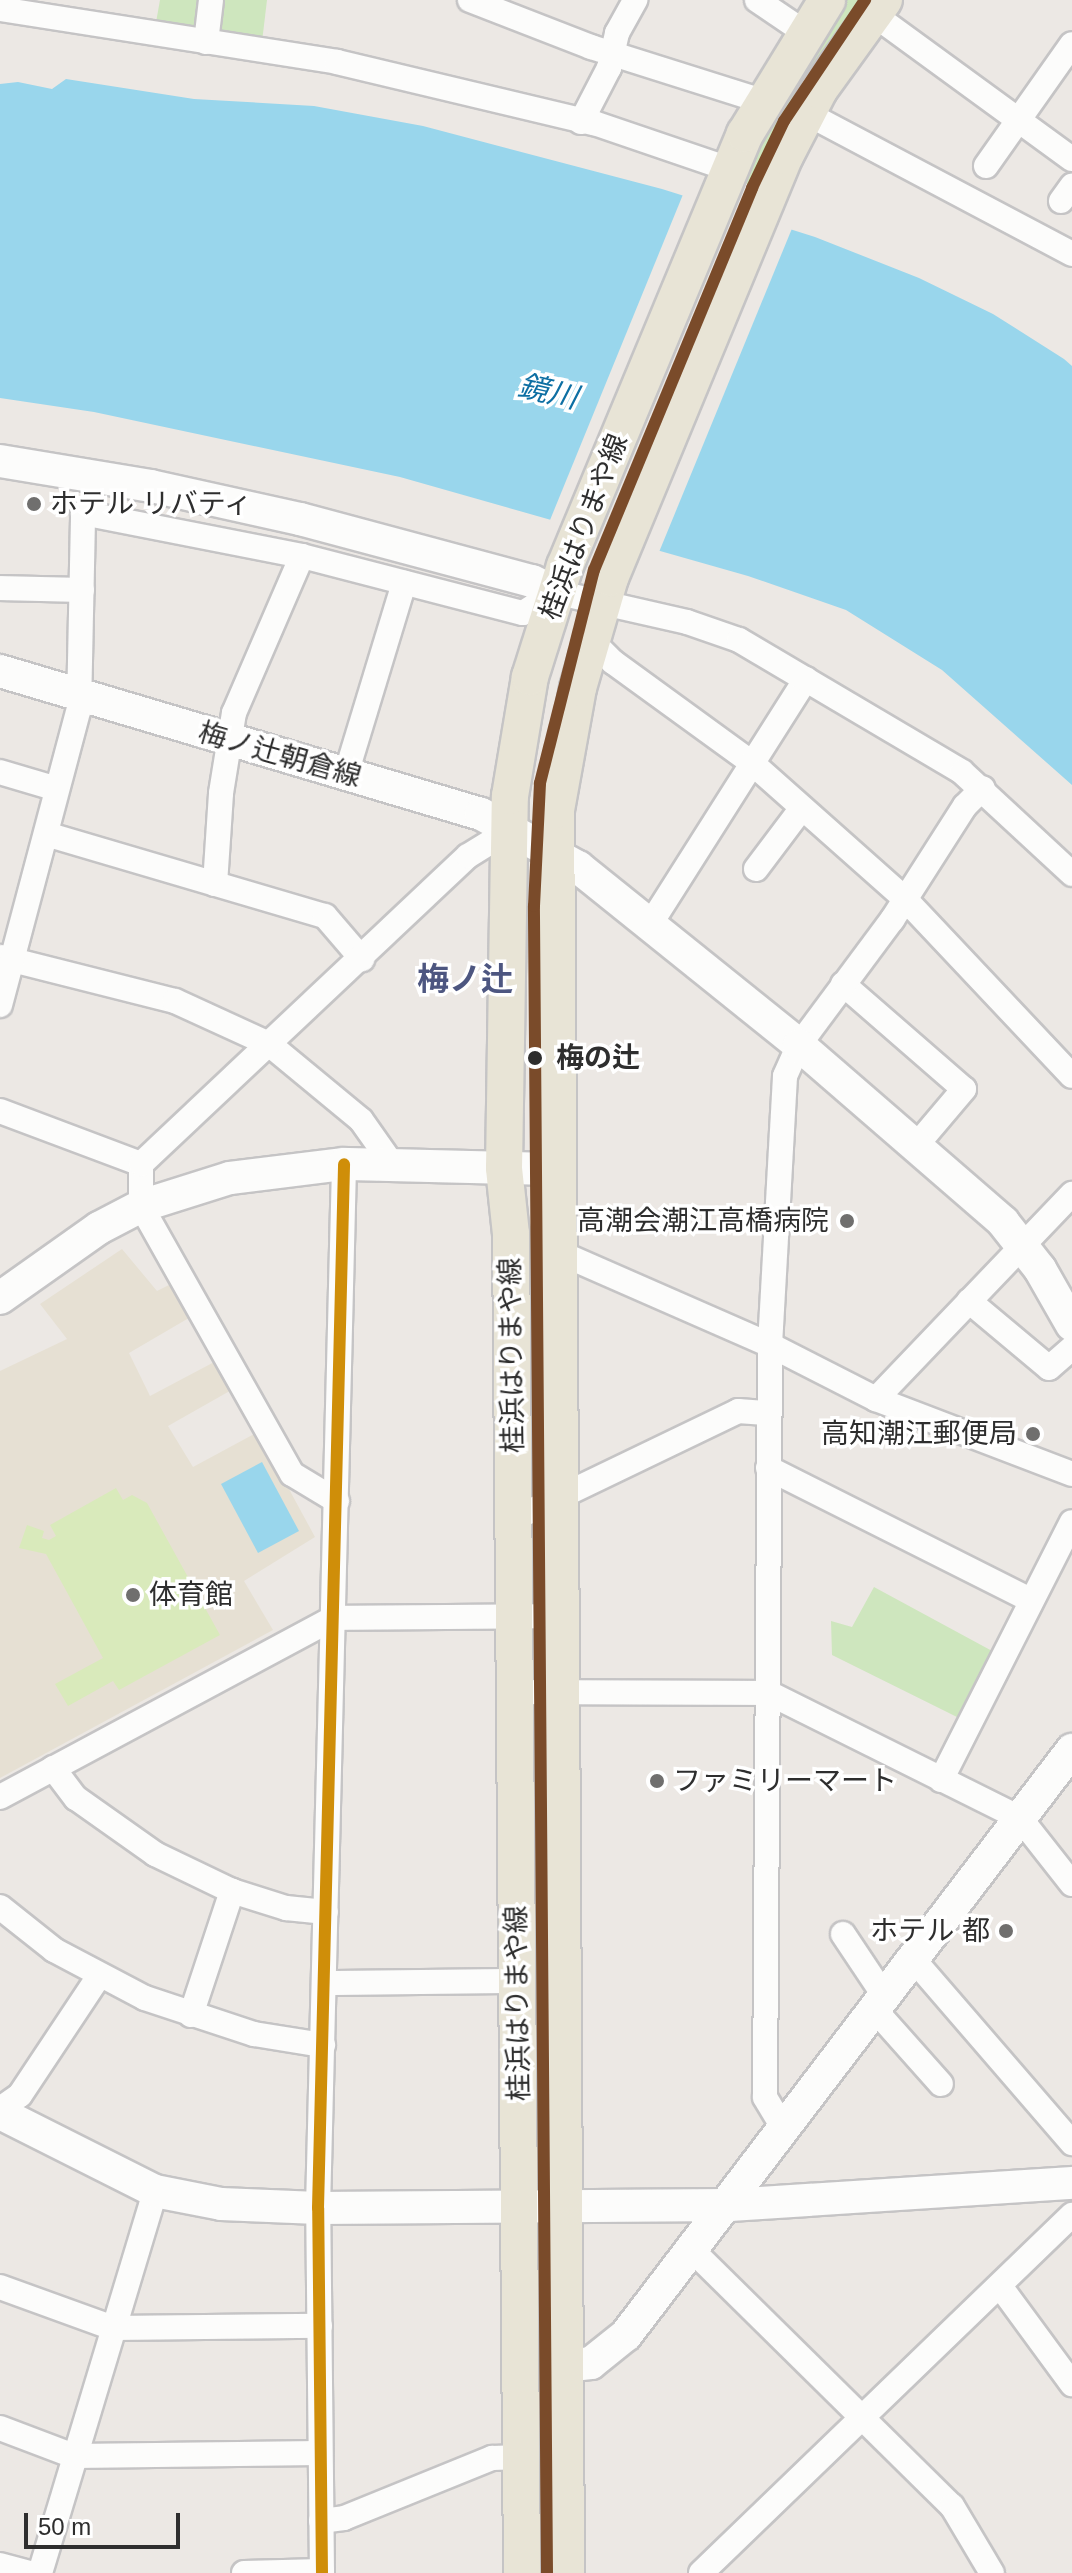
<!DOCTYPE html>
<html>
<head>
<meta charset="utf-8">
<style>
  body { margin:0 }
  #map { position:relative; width:1072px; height:2573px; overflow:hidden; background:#ece8e4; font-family:Helvetica,"Noto Sans JP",sans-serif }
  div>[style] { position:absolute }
  .education>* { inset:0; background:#e6e0d3 }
  .green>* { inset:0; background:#cee6be }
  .pitch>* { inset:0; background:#d9eabb }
  .water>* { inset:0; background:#99d6ec }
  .pier>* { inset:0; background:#ece8e4 }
  .roads { filter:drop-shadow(2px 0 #c5c4c5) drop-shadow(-2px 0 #c5c4c5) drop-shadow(0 2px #c5c4c5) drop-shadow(0 -2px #c5c4c5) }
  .street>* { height:24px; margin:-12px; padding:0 12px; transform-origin:12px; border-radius:12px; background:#fcfcfb }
  .secondary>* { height:32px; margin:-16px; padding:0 16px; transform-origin:16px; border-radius:16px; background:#fcfcfb }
  .primary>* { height:36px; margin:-18px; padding:0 18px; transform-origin:18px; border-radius:18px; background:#e8e4d6 }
  .bus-1>* { height:12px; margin:-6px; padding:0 6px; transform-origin:6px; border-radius:6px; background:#cf8e09 }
  .tram-1>* { height:12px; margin:-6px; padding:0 6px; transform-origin:6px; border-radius:6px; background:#7a4b2a }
  .dots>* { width:22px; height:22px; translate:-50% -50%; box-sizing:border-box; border:4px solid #fff; border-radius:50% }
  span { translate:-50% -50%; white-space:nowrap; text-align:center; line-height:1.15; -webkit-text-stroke:7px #fff; paint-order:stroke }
  .poi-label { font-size:28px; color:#2e2e2e }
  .left { translate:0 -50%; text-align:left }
  .right { translate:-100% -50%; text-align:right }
  .street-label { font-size:28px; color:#2e2e2e }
  .stop-label { font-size:28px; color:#2e2e2e; font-weight:700 }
  .water-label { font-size:30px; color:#0d6fa3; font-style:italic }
  .quarter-label { font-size:32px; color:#4d5680; font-weight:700 }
  .scale { position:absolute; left:24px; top:2513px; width:156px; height:36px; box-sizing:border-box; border:4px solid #2e2e2e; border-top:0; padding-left:10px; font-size:24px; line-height:28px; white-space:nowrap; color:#2e2e2e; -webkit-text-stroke:6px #fff; paint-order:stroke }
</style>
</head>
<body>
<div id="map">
  <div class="education">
    <div style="clip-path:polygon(122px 1249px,157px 1291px,175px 1282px,194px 1315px,129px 1353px,150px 1396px,218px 1360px,235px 1388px,168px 1426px,193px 1467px,258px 1432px,315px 1537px,244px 1581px,273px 1630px,0 1778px,0 1371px,67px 1339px,40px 1304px)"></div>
  </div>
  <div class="green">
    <div style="clip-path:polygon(160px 0,203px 0,200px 33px,155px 28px)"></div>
    <div style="clip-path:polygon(220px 0,267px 0,262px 42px,214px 35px)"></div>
    <div style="clip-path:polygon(845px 0,872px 0,817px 79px,797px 67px)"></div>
    <div style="clip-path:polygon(789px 82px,807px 93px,758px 189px,739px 180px)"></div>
    <div style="clip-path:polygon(874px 1587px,994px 1652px,959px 1718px,832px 1655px,831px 1621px,852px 1627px)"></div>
  </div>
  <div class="pitch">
    <div style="clip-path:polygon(116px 1488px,123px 1500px,132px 1495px,147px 1503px,220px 1635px,119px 1690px,113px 1681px,68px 1706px,55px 1684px,103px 1658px,46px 1554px,19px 1548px,27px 1525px,44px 1531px,42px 1538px,49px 1540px,56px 1536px,50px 1525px)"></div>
  </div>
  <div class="water">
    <div style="clip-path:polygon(66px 79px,194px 99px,314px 106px,423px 126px,662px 189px,815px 237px,919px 278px,993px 314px,1064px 359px,1072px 366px,1072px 785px,942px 670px,846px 610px,748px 576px,400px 477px,94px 412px,0 398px,0 84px,18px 82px,52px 89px)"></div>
    <div style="clip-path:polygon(262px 1462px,299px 1531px,258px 1553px,221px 1484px)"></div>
  </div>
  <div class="pier">
    <div style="clip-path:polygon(684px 192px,793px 226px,657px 557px,548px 525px)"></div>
  </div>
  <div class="roads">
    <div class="street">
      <div style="left:470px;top:0;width:130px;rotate:21.2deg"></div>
      <div style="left:591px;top:47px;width:179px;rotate:17.5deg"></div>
      <div style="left:757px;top:0;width:57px;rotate:34.2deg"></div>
      <div style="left:0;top:9px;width:341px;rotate:8.9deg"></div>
      <div style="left:337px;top:62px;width:264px;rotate:13.4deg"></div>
      <div style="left:594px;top:123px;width:143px;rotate:18.8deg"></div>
      <div style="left:873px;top:14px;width:246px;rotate:36.1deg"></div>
      <div style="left:206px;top:42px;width:42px;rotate:-83.2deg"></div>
      <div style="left:806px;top:113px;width:301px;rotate:27.9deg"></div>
      <div style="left:581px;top:122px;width:61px;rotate:-62.6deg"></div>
      <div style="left:609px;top:68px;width:36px;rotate:-77deg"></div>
      <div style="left:617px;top:33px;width:38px;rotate:-61deg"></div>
      <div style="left:986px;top:166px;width:149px;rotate:-54.8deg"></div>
      <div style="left:1061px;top:201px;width:19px;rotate:-54deg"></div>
      <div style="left:0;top:588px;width:82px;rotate:1.4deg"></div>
      <div style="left:591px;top:640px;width:31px;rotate:45deg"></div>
      <div style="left:613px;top:662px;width:172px;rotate:36deg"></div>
      <div style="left:752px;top:763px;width:205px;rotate:41.6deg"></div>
      <div style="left:905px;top:899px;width:243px;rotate:46.7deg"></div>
      <div style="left:0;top:772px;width:59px;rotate:16.6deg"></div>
      <div style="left:346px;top:774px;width:200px;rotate:-73.1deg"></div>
      <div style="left:46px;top:834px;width:291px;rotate:16.4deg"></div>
      <div style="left:325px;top:916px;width:57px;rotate:49.3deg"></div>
      <div style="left:756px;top:869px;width:76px;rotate:-53deg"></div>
      <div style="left:215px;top:884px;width:91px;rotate:-86.2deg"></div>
      <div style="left:221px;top:793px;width:81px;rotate:-80.8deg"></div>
      <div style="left:234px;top:713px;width:171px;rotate:-66.6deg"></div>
      <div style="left:651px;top:923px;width:289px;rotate:-57.6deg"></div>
      <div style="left:0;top:957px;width:180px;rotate:14.1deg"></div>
      <div style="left:175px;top:1001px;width:103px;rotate:24.6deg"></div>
      <div style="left:269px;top:1044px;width:119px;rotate:39.6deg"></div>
      <div style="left:361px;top:1120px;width:54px;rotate:54.8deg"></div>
      <div style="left:843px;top:984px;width:160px;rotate:41deg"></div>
      <div style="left:964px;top:1089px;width:76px;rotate:130.2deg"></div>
      <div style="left:0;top:1005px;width:306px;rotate:-75.1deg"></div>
      <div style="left:79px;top:709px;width:196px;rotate:-88.8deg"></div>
      <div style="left:83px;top:513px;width:223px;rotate:11.1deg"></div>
      <div style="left:302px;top:556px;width:228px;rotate:14.5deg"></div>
      <div style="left:523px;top:613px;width:38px;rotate:-33deg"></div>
      <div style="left:555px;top:592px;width:135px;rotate:12.8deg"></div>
      <div style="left:687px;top:622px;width:55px;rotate:19.1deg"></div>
      <div style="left:739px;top:640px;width:259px;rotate:30.6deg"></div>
      <div style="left:962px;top:772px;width:150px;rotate:42.8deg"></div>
      <div style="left:0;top:1111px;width:151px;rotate:20.6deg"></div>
      <div style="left:558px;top:1252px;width:232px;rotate:23.7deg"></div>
      <div style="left:770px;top:1345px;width:119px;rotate:27deg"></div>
      <div style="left:876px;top:1399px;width:210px;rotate:20.9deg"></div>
      <div style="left:969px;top:1301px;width:104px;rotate:39.9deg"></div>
      <div style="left:1049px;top:1368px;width:30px;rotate:-41deg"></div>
      <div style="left:876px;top:1399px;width:284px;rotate:-46.3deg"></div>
      <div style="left:768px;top:1468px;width:294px;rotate:26.7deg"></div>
      <div style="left:337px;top:1501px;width:52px;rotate:-149deg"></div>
      <div style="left:292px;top:1474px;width:308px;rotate:-119.4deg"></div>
      <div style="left:141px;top:1206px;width:42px;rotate:-90deg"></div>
      <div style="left:141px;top:1164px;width:449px;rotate:-43.3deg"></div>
      <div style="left:468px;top:856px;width:49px;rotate:-31.8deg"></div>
      <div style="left:514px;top:1519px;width:249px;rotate:-25.7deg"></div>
      <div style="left:738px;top:1411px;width:31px;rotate:4deg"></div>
      <div style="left:516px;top:1692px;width:253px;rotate:0.2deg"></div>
      <div style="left:769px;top:1693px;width:280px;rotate:26.5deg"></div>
      <div style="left:1020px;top:1818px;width:84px;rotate:51.8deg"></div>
      <div style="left:53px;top:1768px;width:38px;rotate:53deg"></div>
      <div style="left:76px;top:1798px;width:97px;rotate:35.3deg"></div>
      <div style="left:155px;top:1854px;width:85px;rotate:25.7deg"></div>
      <div style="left:232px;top:1891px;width:57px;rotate:17.5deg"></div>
      <div style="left:286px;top:1908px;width:40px;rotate:5.7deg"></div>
      <div style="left:941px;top:1780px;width:289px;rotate:-63.1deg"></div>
      <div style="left:0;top:1797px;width:379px;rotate:-28.2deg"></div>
      <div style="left:334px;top:1618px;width:224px;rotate:-0.5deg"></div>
      <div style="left:0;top:1907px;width:69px;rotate:38.5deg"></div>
      <div style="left:54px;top:1950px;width:103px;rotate:27.8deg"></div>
      <div style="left:145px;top:1998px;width:115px;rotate:18.3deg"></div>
      <div style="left:254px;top:2034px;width:70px;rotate:9.1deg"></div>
      <div style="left:843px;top:1934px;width:76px;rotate:56.3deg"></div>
      <div style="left:914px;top:1960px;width:242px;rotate:49.2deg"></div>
      <div style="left:325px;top:1983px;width:192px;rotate:-0.6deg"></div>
      <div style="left:875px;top:2010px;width:99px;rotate:48.3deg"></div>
      <div style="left:191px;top:2015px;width:131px;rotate:-71.7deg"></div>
      <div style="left:0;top:2109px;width:24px;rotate:-35deg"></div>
      <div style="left:20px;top:2095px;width:143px;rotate:-56.4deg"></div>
      <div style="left:784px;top:2129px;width:37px;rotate:-121deg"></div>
      <div style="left:765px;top:2097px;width:752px;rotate:-89.62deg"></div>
      <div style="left:770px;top:1345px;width:269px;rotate:-86.8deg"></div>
      <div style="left:785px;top:1076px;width:34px;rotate:-66deg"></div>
      <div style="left:799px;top:1045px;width:156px;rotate:-53.4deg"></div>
      <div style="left:892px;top:920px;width:135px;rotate:-57.4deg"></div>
      <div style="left:965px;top:806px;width:25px;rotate:-45deg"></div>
      <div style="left:693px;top:2251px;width:363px;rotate:44.6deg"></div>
      <div style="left:952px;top:2506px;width:78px;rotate:59.2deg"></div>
      <div style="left:1000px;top:2286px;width:122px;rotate:53.7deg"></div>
      <div style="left:0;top:2287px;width:120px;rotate:19.9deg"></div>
      <div style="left:113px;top:2328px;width:207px;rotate:-0.6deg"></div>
      <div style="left:0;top:2428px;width:79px;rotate:20.7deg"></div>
      <div style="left:74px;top:2456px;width:246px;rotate:-0.7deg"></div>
      <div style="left:321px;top:2521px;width:23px;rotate:-7deg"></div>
      <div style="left:344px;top:2518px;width:160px;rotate:-22.1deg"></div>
      <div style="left:492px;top:2458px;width:30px;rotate:-2deg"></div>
      <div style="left:0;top:2565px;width:31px;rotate:15deg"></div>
      <div style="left:40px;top:2573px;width:399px;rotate:-73.2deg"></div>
      <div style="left:244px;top:2573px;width:78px;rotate:-1.5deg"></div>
      <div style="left:322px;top:2573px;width:365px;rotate:-90.6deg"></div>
      <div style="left:318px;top:2208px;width:1044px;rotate:-88.57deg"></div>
      <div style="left:701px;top:2573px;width:516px;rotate:-43.98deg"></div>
    </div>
    <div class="secondary">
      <div style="left:0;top:461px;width:153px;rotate:9.4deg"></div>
      <div style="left:151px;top:486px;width:153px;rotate:12.5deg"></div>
      <div style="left:300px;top:519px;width:240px;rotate:15deg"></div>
      <div style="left:532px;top:581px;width:25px;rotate:26deg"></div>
      <div style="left:0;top:671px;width:502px;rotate:16.56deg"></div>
      <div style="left:481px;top:814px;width:111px;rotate:28.7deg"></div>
      <div style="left:578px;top:867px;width:284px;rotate:38.8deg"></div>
      <div style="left:799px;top:1045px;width:270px;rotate:40.9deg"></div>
      <div style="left:1003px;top:1222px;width:60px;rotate:51.8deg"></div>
      <div style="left:1040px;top:1269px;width:64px;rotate:60.3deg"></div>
      <div style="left:0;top:1298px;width:121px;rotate:-35.3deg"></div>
      <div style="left:99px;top:1228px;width:47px;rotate:-27.6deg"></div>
      <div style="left:141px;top:1206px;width:93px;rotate:-17.5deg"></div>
      <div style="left:230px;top:1178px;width:115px;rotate:-7deg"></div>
      <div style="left:344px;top:1164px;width:212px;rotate:1.4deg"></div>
      <div style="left:0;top:2113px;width:174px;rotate:26.7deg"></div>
      <div style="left:155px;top:2191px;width:67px;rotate:11.1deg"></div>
      <div style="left:221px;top:2204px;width:97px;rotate:2.4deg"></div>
      <div style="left:318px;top:2208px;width:412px;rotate:-0.4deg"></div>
      <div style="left:730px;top:2205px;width:343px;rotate:-3.7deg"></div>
      <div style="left:563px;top:2366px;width:28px;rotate:-6deg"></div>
      <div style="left:591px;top:2363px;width:45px;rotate:-38.7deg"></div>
      <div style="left:626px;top:2335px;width:736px;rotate:-52.68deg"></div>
    </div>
    <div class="primary">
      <div style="left:522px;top:2573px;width:1339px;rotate:-90.47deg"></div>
      <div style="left:511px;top:1234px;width:66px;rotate:-96.1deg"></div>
      <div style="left:504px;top:1168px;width:372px;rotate:-89.1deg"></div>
      <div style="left:510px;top:796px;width:121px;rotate:-80.5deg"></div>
      <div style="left:530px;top:677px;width:116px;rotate:-72.5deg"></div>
      <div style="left:565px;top:566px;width:468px;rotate:-67.4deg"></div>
      <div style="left:745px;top:134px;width:157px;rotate:-58.5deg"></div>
      <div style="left:566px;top:2573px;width:1763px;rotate:-90.32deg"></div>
      <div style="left:556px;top:810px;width:124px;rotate:-79.8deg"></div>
      <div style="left:578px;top:688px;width:115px;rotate:-73.8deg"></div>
      <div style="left:610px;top:578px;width:457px;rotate:-67.5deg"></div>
      <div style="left:785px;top:156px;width:74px;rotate:-62.7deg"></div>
      <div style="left:819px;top:90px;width:111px;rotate:-54.2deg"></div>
    </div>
  </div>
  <div class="bus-1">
    <div style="left:322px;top:2573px;width:365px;rotate:-90.6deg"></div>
    <div style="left:318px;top:2208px;width:1044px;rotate:-88.57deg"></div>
  </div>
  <div class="tram-1">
    <div style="left:547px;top:2573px;width:1667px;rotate:-90.45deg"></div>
    <div style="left:534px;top:906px;width:123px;rotate:-87.2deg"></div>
    <div style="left:540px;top:783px;width:220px;rotate:-75.8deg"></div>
    <div style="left:594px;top:570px;width:413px;rotate:-67.5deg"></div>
    <div style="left:752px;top:188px;width:74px;rotate:-64.5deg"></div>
    <div style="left:784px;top:121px;width:146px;rotate:-56.2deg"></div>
  </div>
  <div class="dots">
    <div style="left:34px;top:504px;background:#706f6e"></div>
    <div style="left:535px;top:1058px;background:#2e2e2e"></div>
    <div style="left:847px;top:1221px;background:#706f6e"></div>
    <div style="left:1033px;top:1434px;background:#706f6e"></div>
    <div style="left:133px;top:1595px;background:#706f6e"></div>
    <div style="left:657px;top:1781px;background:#706f6e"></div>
    <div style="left:1006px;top:1931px;background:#706f6e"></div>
  </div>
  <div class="poi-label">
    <span class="left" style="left:50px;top:504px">ホテル リバティ</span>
    <span class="right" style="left:829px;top:1221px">高潮会潮江高橋病院</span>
    <span class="right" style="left:1017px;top:1434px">高知潮江郵便局</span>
    <span class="left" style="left:149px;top:1595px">体育館</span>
    <span class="left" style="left:673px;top:1781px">ファミリーマート</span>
    <span class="right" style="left:990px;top:1931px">ホテル 都</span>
  </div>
  <div class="street-label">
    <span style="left:584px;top:527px;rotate:-69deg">桂浜はりまや線</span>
    <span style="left:280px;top:755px;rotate:16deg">梅ノ辻朝倉線</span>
    <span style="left:512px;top:1355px;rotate:-91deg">桂浜はりまや線</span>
    <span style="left:518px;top:2003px;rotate:-91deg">桂浜はりまや線</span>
  </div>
  <div class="stop-label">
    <span class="left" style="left:556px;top:1058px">梅の辻</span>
  </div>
  <div class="water-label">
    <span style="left:548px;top:392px;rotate:13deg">鏡川</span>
  </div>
  <div class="quarter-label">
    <span style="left:465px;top:979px">梅ノ辻</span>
  </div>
  <div class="scale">50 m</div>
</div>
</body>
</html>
